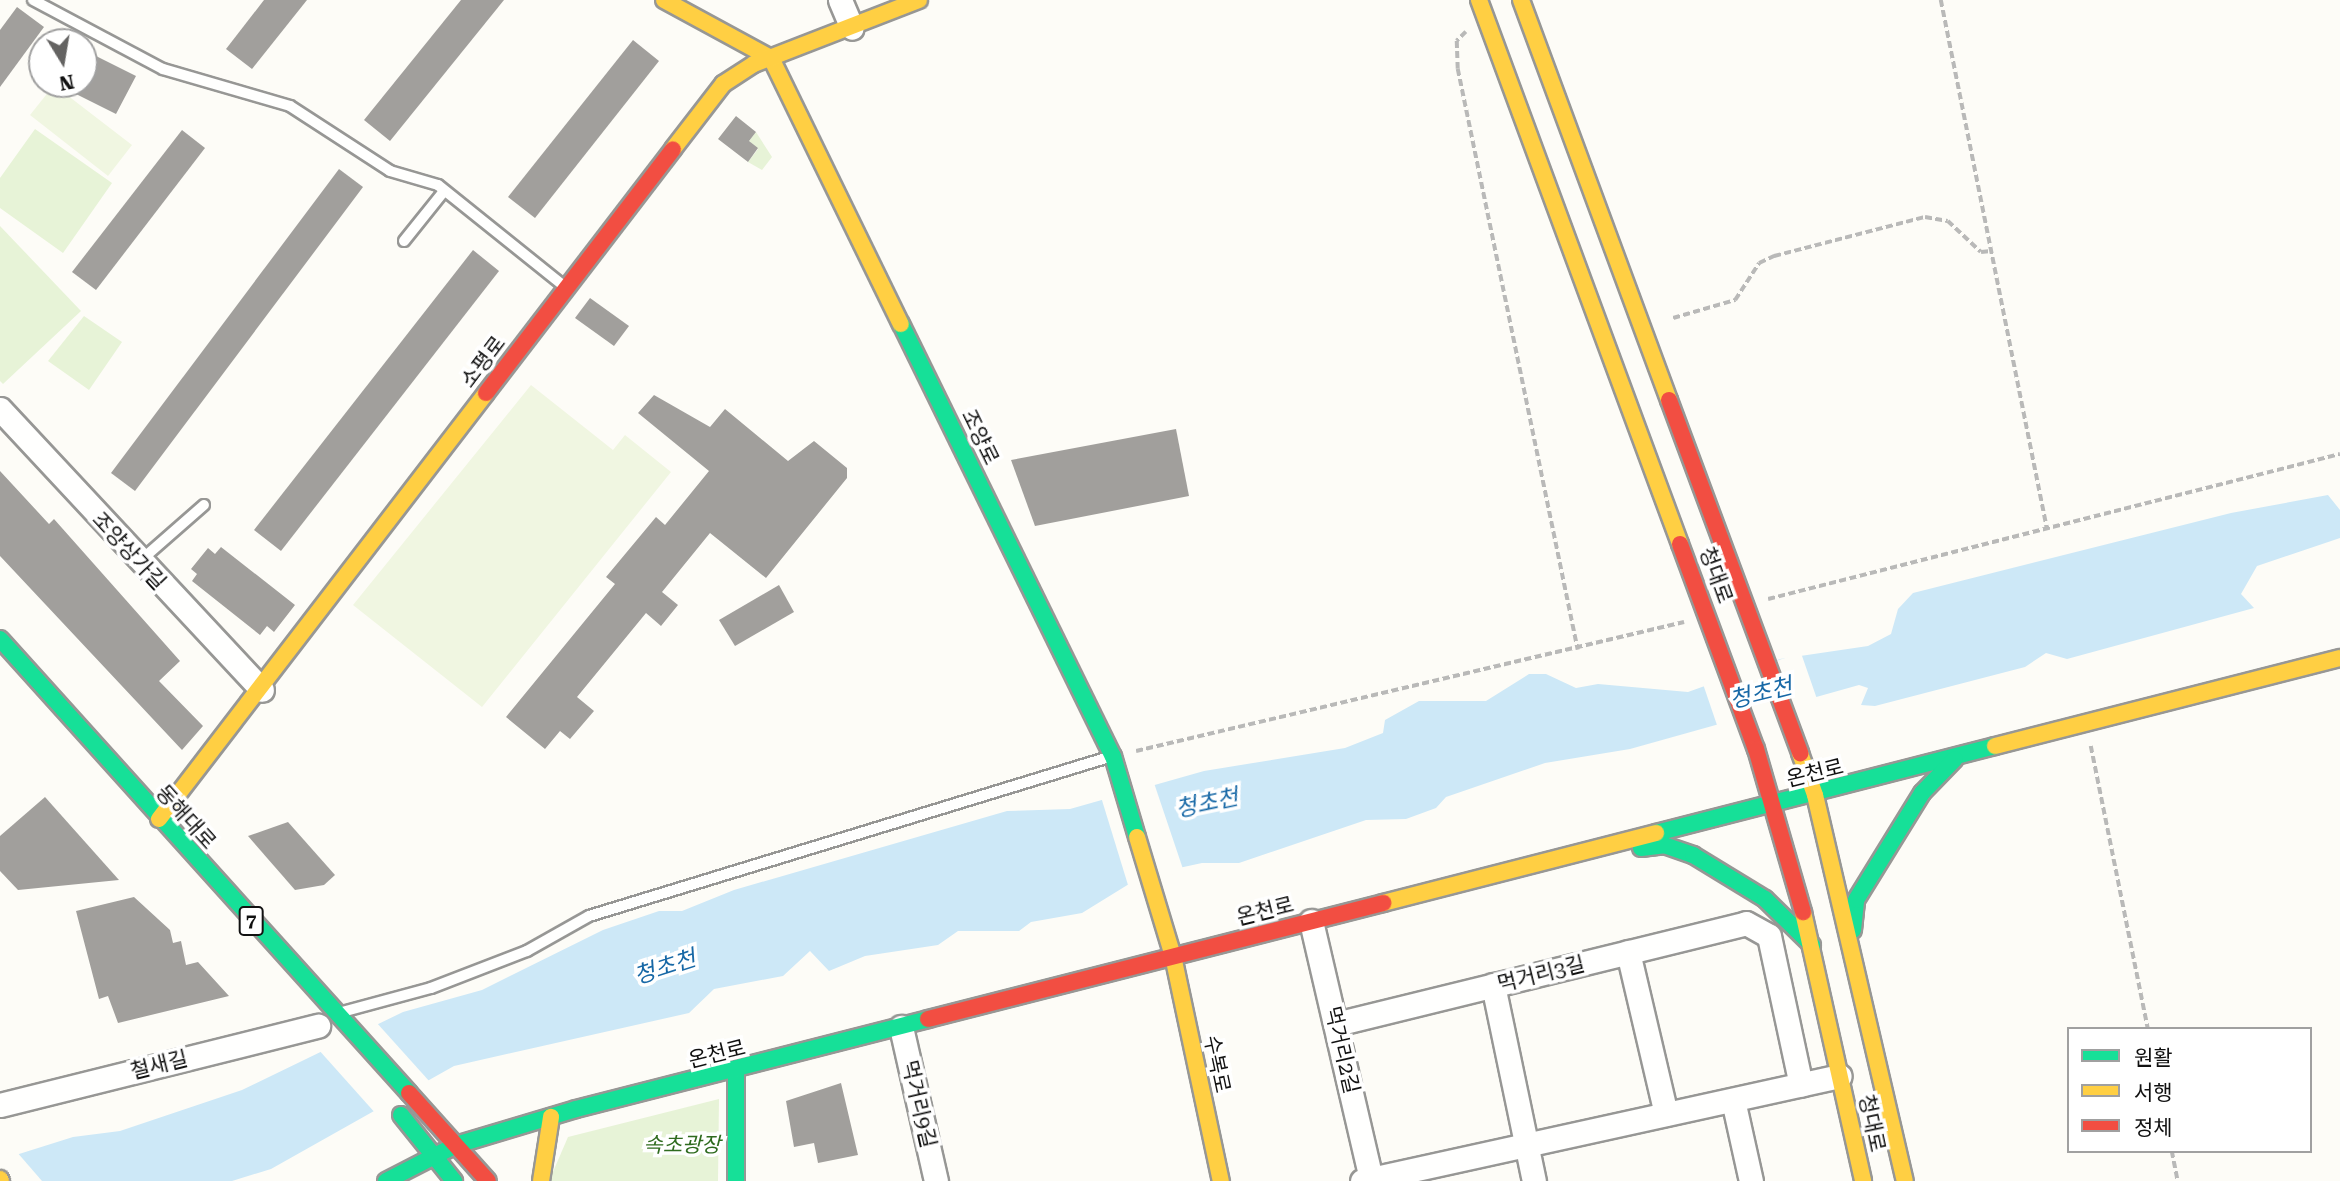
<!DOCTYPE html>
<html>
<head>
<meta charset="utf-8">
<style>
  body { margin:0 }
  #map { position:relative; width:2340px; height:1181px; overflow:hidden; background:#fdfcf7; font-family:"Roboto Serif","Noto Sans KR",serif }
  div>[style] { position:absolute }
  .green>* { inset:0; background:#e7f3d7 }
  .pitch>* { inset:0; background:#f0f6e1 }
  .water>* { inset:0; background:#cde8f7 }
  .pier>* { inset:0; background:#fdfcf7 }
  .building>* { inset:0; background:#a19f9c }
  .path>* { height:3.5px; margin-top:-1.75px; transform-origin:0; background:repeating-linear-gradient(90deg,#b9b9b8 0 7px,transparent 0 10.5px) }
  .roads { filter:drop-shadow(2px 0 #979795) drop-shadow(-2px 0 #979795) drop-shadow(0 2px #979795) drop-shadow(0 -2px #979795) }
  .lane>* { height:10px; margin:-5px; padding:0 5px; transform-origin:5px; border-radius:5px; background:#fffffe }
  .street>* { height:23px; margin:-11.5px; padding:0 11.5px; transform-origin:11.5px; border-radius:11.5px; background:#fffffe }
  .fast>* { height:16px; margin:-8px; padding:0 8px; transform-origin:8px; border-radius:8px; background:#16e098 }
  .slow>* { height:16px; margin:-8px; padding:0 8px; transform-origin:8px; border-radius:8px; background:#ffcf43 }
  .jam>* { height:16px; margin:-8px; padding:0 8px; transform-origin:8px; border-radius:8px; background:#f24e42 }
  span { translate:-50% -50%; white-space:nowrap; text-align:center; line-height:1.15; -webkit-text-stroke:7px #fff; paint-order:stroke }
  .shield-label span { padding:2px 5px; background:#fff; border:2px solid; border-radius:5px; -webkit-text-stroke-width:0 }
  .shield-label { font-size:19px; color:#111; font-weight:700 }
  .street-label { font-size:21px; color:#111 }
  .park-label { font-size:21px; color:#2f6b1f; font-style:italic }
  .water-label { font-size:23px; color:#1768a6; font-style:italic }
  .legend { position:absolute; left:2067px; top:1027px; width:245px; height:126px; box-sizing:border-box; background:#fff; border:2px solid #a0a0a0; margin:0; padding:9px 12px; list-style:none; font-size:21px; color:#111 }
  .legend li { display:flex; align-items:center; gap:14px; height:35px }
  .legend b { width:35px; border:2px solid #a0a0a0 }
  .north { position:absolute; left:28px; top:28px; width:70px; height:70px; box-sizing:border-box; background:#fff; border:2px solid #a0a0a0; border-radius:50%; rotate:169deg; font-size:19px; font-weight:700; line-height:28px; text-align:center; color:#111 }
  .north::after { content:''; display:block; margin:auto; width:24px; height:32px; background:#646362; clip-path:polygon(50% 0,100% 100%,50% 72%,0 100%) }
</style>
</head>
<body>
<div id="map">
  <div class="green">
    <div style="clip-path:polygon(35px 129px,112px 183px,63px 253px,0 208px,0 178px)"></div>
    <div style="clip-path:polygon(756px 132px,772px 157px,762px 170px,748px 162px,758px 149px,749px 141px)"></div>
    <div style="clip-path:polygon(0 226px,81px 311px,3px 384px,0 381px)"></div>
    <div style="clip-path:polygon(84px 316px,122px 342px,89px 390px,48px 361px)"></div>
    <div style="clip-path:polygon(719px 1099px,718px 1181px,549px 1181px,568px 1137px)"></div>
  </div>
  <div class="pitch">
    <div style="clip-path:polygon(54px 85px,132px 145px,108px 176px,30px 115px)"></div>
    <div style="clip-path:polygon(531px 385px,613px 450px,625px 435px,671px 472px,482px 707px,353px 605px)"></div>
  </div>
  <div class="water">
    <div style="clip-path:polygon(2328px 495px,2340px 510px,2340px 538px,2257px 566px,2241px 594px,2254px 608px,2067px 659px,2046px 653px,2025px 667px,1875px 706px,1861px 705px,1868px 688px,1859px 685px,1630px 749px,1545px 763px,1446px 797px,1436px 808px,1406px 819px,1366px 820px,1239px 863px,1202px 863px,1142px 876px,1082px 913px,1031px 922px,1019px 931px,958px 931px,938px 945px,865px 956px,829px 971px,810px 951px,783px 976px,714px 989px,689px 1013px,454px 1066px,271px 1169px,232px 1181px,0 1181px,0 1160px,73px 1137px,120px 1131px,242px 1090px,403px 1012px,482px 990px,603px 930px,659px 911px,682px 911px,734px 890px,1007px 811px,1070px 809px,1204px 771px,1345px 748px,1383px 733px,1385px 720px,1419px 701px,1486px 701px,1529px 674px,1546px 674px,1576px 688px,1598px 684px,1688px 692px,1780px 659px,1868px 646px,1891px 634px,1898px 609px,1913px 593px,2231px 513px)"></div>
  </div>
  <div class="pier">
    <div style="clip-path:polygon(1801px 653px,1817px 699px,1718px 728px,1703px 684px)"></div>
    <div style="clip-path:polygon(1154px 783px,1184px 872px,1128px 885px,1101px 797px)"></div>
    <div style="clip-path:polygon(376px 1022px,430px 1082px,377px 1115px,318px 1049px)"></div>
    <div style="clip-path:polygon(16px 1151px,42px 1181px,0 1181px,0 1156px)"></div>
  </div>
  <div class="building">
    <div style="clip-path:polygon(264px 0,307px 0,252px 69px,226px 49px)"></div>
    <div style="clip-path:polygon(461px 0,504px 0,390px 141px,364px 120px)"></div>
    <div style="clip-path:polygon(17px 7px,44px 27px,0 87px,0 30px)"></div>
    <div style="clip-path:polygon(633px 40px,659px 61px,535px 218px,508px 197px)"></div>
    <div style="clip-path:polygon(92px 54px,136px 76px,116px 114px,56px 84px,84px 84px)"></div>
    <div style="clip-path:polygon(736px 116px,756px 132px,749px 141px,758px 148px,748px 162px,718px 139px)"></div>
    <div style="clip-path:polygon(182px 130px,205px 148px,96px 290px,72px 272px)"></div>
    <div style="clip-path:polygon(339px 169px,363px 187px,135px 491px,111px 473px)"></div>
    <div style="clip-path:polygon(473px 250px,499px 271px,281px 551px,254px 530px)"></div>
    <div style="clip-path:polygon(590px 298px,629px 326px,614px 346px,575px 318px)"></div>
    <div style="clip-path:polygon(654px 395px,710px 427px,725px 409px,788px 461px,814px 441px,847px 468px,847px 478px,766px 578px,710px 533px,662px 592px,678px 605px,661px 626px,646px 613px,577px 697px,594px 711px,570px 739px,560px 731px,545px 749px,506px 717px,615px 584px,606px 577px,656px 517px,665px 525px,709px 471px,638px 413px)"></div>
    <div style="clip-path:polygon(1176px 429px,1189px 496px,1035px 526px,1011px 460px)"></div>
    <div style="clip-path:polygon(0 471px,49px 524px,54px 519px,180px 661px,159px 681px,203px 726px,182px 750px,0 556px)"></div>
    <div style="clip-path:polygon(221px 547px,295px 605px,274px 632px,267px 626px,260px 635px,192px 581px,197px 574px,191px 569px,208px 548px,215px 554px)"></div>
    <div style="clip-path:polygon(779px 585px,794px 612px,735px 646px,719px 620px)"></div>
    <div style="clip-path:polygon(45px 797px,119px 880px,18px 890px,0 871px,0 836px)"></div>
    <div style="clip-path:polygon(288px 822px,335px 875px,324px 885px,295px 890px,248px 836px)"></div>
    <div style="clip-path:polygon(134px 897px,170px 930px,173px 943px,181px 941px,186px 965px,198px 962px,229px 996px,118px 1023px,108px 996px,99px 999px,76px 911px)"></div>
    <div style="clip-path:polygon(841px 1083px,858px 1155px,818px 1163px,814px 1143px,794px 1147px,786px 1101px)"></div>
  </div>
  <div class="path">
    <div style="left:1941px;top:0;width:539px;rotate:78.65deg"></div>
    <div style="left:1466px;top:32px;width:13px;rotate:135deg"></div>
    <div style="left:1457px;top:41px;width:28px;rotate:88deg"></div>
    <div style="left:1458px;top:69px;width:593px;rotate:78.33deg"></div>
    <div style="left:1673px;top:318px;width:65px;rotate:-16.2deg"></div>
    <div style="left:1735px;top:300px;width:44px;rotate:-57deg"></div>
    <div style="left:1759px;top:263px;width:17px;rotate:-25deg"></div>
    <div style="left:1774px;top:256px;width:156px;rotate:-14.5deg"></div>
    <div style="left:1925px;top:217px;width:23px;rotate:10deg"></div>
    <div style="left:1948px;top:221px;width:45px;rotate:43.2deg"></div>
    <div style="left:1981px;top:252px;width:10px;rotate:-6deg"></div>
    <div style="left:1768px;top:599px;width:590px;rotate:-14.22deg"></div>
    <div style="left:2091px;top:746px;width:289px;rotate:78.6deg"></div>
    <div style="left:1136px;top:751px;width:563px;rotate:-13.25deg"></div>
    <div style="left:2172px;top:1151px;width:31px;rotate:79deg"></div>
  </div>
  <div class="roads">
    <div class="lane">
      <div style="left:33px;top:0;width:147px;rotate:28deg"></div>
      <div style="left:163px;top:69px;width:132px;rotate:16.2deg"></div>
      <div style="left:290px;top:106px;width:119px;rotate:33deg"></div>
      <div style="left:390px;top:171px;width:50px;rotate:16.3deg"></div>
      <div style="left:438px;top:185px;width:160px;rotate:38.7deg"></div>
      <div style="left:404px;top:241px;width:64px;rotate:-51.3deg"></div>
      <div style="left:140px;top:561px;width:85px;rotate:-41.2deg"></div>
      <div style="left:342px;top:1012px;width:92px;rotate:-15.1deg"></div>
      <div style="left:431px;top:988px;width:103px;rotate:-21.1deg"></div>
      <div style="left:527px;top:951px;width:71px;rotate:-29.4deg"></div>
      <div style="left:589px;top:916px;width:544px;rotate:-17deg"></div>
    </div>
    <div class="street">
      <div style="left:840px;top:0;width:30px;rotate:67deg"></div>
      <div style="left:0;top:409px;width:384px;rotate:47deg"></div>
      <div style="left:1311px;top:921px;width:265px;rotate:76.9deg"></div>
      <div style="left:1628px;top:952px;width:166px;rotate:76.8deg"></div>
      <div style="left:1493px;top:985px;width:200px;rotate:78.2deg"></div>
      <div style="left:1336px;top:1024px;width:422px;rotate:-13.8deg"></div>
      <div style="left:1746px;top:923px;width:26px;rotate:29deg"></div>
      <div style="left:1769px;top:936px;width:152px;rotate:77.9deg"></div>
      <div style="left:901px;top:1027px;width:158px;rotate:77.2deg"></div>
      <div style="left:1733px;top:1100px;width:83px;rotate:77.5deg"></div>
      <div style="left:0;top:1105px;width:328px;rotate:-14deg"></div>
      <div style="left:1362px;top:1181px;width:489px;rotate:-12.4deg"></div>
    </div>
    <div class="fast">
      <div style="left:901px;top:324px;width:481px;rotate:63.9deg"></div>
      <div style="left:1113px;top:756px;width:84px;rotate:73.5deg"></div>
      <div style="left:0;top:639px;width:611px;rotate:47.98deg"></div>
      <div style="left:1656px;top:833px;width:350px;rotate:-14.4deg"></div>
      <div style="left:1641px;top:848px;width:23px;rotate:-7deg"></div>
      <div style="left:1664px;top:845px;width:31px;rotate:19deg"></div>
      <div style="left:1693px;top:855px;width:84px;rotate:31.4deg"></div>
      <div style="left:1765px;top:899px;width:66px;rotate:44.4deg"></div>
      <div style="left:1853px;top:930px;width:30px;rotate:-84deg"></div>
      <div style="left:1856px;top:900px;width:126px;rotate:-58.3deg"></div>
      <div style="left:1922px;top:793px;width:47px;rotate:-45.9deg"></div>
      <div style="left:736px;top:1071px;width:110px;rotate:90deg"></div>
      <div style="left:401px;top:1115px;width:85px;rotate:51.2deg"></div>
      <div style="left:386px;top:1181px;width:79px;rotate:-27.2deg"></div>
      <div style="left:456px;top:1145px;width:125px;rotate:-16.7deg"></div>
      <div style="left:576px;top:1109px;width:363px;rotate:-14.3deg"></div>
    </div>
    <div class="slow">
      <div style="left:664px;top:0;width:122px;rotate:28.5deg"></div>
      <div style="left:771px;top:58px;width:296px;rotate:64deg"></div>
      <div style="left:1479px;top:0;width:580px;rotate:69.72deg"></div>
      <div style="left:1521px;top:0;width:427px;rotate:69.7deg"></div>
      <div style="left:673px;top:149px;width:82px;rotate:-52.4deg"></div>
      <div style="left:723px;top:84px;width:37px;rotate:-33deg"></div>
      <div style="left:754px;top:64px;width:177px;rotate:-21.2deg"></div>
      <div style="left:1995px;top:746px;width:356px;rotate:-14.3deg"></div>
      <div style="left:1800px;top:753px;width:45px;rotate:70.3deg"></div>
      <div style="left:1815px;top:795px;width:396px;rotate:76.9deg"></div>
      <div style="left:159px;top:819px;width:537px;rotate:-52.49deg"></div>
      <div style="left:1137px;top:837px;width:124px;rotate:73.2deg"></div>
      <div style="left:1173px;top:956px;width:230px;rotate:78deg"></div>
      <div style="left:1383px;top:903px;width:282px;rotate:-14.4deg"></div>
      <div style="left:1803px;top:912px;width:276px;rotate:77.4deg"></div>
      <div style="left:0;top:1179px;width:2px;rotate:63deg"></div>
      <div style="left:541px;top:1181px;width:65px;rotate:-81.1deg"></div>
    </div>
    <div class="jam">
      <div style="left:486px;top:393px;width:307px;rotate:-52.5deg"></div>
      <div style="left:1669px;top:400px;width:377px;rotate:69.6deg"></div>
      <div style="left:1680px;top:544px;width:219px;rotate:69.7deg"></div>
      <div style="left:1756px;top:749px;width:170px;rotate:73.9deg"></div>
      <div style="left:928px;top:1019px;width:470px;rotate:-14.3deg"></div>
      <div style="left:409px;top:1093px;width:118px;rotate:48.1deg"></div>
    </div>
  </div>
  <div class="shield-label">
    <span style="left:251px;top:921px">7</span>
  </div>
  <div class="street-label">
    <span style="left:483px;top:362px;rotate:-53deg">소평로</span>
    <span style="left:980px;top:437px;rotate:64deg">조양로</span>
    <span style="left:129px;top:551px;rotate:47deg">조양상가길</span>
    <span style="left:1716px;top:575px;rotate:70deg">청대로</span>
    <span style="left:1815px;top:773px;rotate:-14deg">온천로</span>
    <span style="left:186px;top:817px;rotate:48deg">동해대로</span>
    <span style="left:1265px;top:911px;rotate:-14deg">온천로</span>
    <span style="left:1541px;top:974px;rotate:-14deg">먹거리3길</span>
    <span style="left:1342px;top:1050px;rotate:77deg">먹거리2길</span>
    <span style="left:717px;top:1054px;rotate:-14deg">온천로</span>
    <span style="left:1217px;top:1064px;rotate:78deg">수복로</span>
    <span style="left:159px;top:1065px;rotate:-14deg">철새길</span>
    <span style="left:919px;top:1104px;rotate:77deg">먹거리9길</span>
    <span style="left:1872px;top:1123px;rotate:78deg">청대로</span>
  </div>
  <div class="park-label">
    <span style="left:682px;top:1145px">속초광장</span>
  </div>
  <div class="water-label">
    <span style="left:1761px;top:694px;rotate:-14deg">청초천</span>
    <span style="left:1207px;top:804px;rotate:-12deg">청초천</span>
    <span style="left:665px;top:968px;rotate:-18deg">청초천</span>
  </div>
  <ul class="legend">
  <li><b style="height:9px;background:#16e098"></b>원활</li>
  <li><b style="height:9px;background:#ffcf43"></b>서행</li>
  <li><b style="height:9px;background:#f24e42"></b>정체</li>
  </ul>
  <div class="north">N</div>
</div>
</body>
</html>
